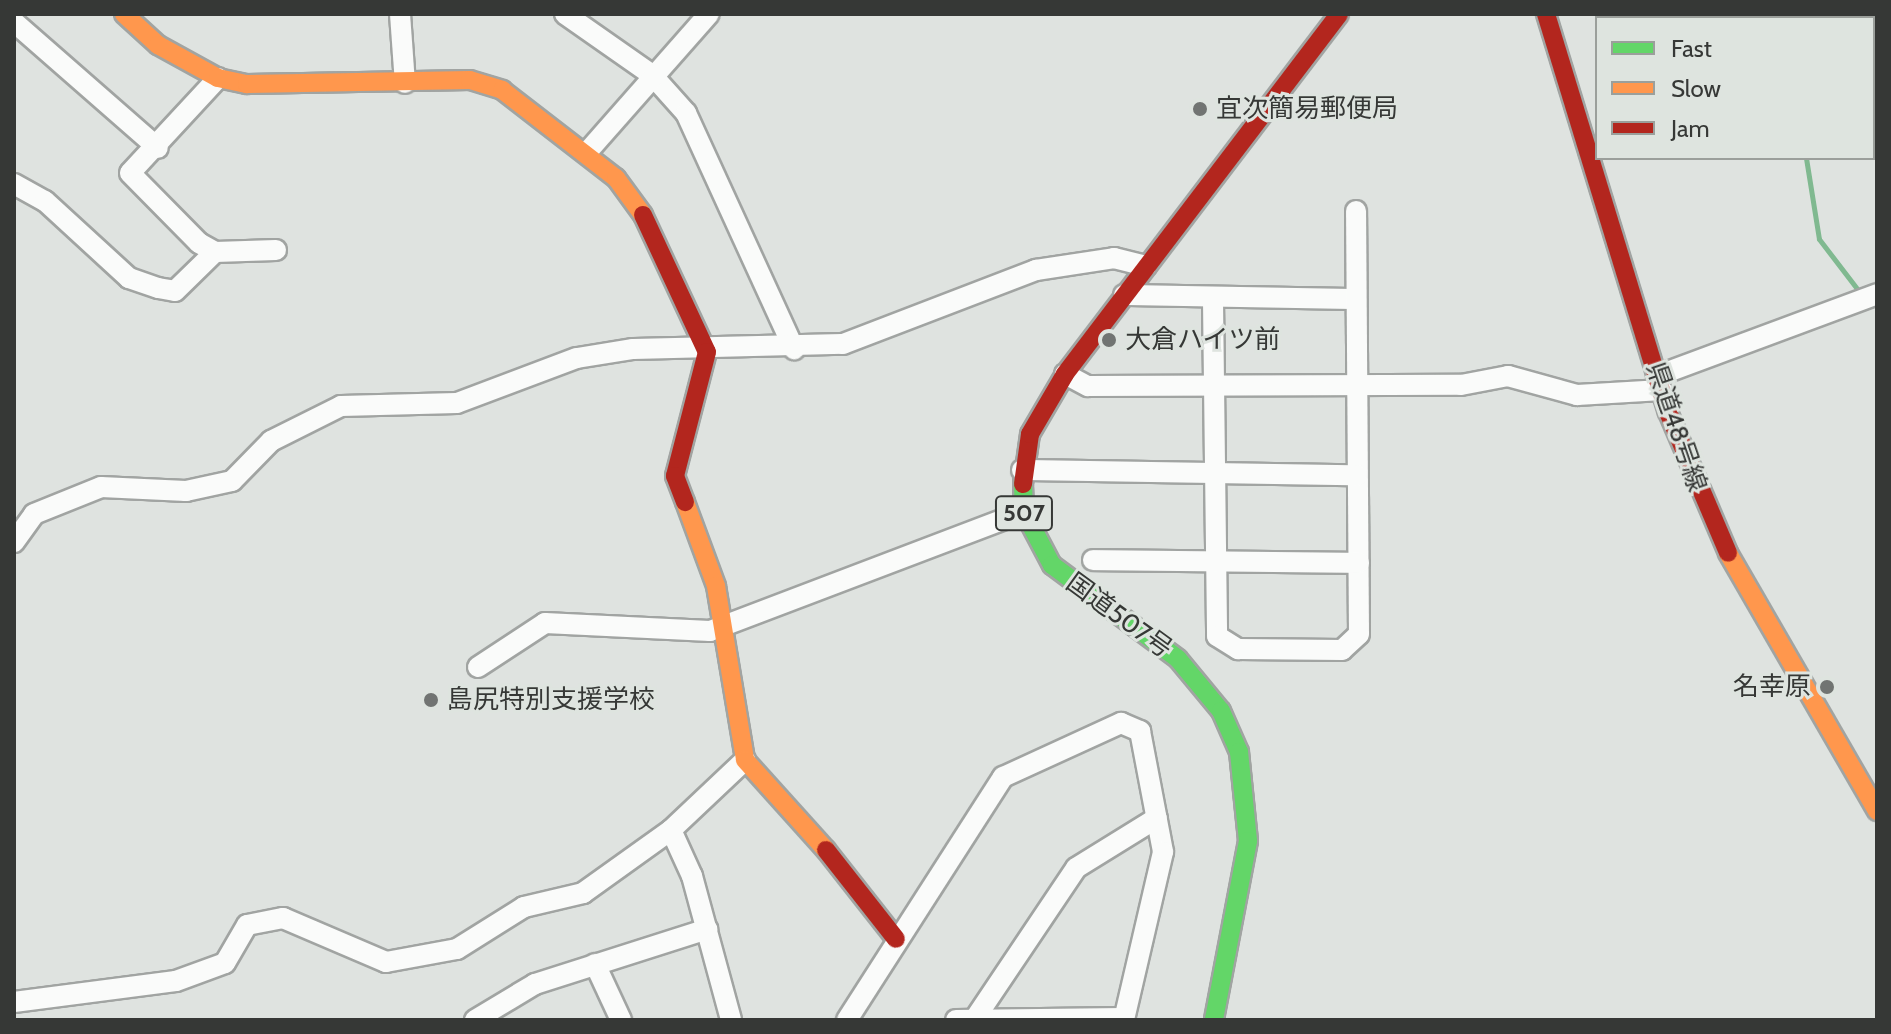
<!DOCTYPE html>
<html>
<head>
<meta charset="utf-8">
<style>
  body { margin:0 }
  #map { position:relative; width:1891px; height:1034px; overflow:hidden; background:#dfe3e0; font-family:Cabin,"Noto Sans JP",sans-serif }
  div>[style] { position:absolute }
  .stream>* { height:5px; margin:-2.5px; padding:0 2.5px; transform-origin:2.5px; border-radius:2.5px; background:#80b990 }
  .river>* { height:30px; margin:-15px; padding:0 15px; transform-origin:15px; border-radius:15px; background:#80b990 }
  .roads { filter:drop-shadow(2px 0 #a1a4a2) drop-shadow(-2px 0 #a1a4a2) drop-shadow(0 2px #a1a4a2) drop-shadow(0 -2px #a1a4a2) }
  .street>* { height:20px; margin:-10px; padding:0 10px; transform-origin:10px; border-radius:10px; background:#fafbfa }
  .fast>* { height:18px; margin:-9px; padding:0 9px; transform-origin:9px; border-radius:9px; background:#63d668 }
  .slow>* { height:18px; margin:-9px; padding:0 9px; transform-origin:9px; border-radius:9px; background:#ff974d }
  .jam>* { height:18px; margin:-9px; padding:0 9px; transform-origin:9px; border-radius:9px; background:#b3261e }
  .dots>* { width:22px; height:22px; translate:-50% -50%; box-sizing:border-box; border:4px solid #dee4df; border-radius:50% }
  span { translate:-50% -50%; white-space:nowrap; text-align:center; line-height:1.15; -webkit-text-stroke:6px #dee4df; paint-order:stroke }
  .shield-label span { padding:2px 6px; background:#dee4df; border:2px solid; border-radius:6px; -webkit-text-stroke-width:0 }
  .shield-label { font-size:24px; color:#363836; font-weight:700 }
  .poi-label { font-size:26px; color:#363836 }
  .left { translate:0 -50%; text-align:left }
  .right { translate:-100% -50%; text-align:right }
  .street-label { font-size:26px; color:#363836 }
  .frame { position:absolute; inset:0; border:16px solid #363836; pointer-events:none }
  .legend { position:absolute; left:1595px; top:16px; width:280px; height:144px; box-sizing:border-box; background:#dee4df; border:2px solid #9b9f9b; margin:0; padding:10px 14px; list-style:none; font-size:24px; color:#363836 }
  .legend li { display:flex; align-items:center; gap:16px; height:40px }
  .legend b { width:40px; border:2px solid #9b9f9b }
</style>
</head>
<body>
<div id="map">
  <div class="stream">
    <div style="left:1806px;top:158px;width:82px;rotate:80.9deg"></div>
    <div style="left:1819px;top:239px;width:69px;rotate:52.6deg"></div>
  </div>
  <div class="river">
    <div style="left:1802px;top:14px;width:4px;rotate:90deg"></div>
  </div>
  <div class="roads">
    <div class="street">
      <div style="left:400px;top:14px;width:69px;rotate:85.9deg"></div>
      <div style="left:565px;top:14px;width:106px;rotate:35deg"></div>
      <div style="left:652px;top:75px;width:51px;rotate:48.2deg"></div>
      <div style="left:686px;top:113px;width:260px;rotate:65.4deg"></div>
      <div style="left:14px;top:22px;width:191px;rotate:41.2deg"></div>
      <div style="left:218px;top:78px;width:129px;rotate:132.8deg"></div>
      <div style="left:130px;top:173px;width:98px;rotate:45.4deg"></div>
      <div style="left:199px;top:243px;width:18px;rotate:29deg"></div>
      <div style="left:215px;top:252px;width:61px;rotate:-1.9deg"></div>
      <div style="left:589px;top:150px;width:181px;rotate:-48.6deg"></div>
      <div style="left:14px;top:184px;width:35px;rotate:29deg"></div>
      <div style="left:45px;top:201px;width:114px;rotate:42.5deg"></div>
      <div style="left:129px;top:278px;width:31px;rotate:19deg"></div>
      <div style="left:158px;top:288px;width:17px;rotate:10deg"></div>
      <div style="left:175px;top:291px;width:56px;rotate:-44.3deg"></div>
      <div style="left:1124px;top:295px;width:232px;rotate:1deg"></div>
      <div style="left:1213px;top:301px;width:335px;rotate:89.3deg"></div>
      <div style="left:1217px;top:636px;width:25px;rotate:32deg"></div>
      <div style="left:1238px;top:649px;width:104px;rotate:0.6deg"></div>
      <div style="left:1342px;top:650px;width:23px;rotate:-43deg"></div>
      <div style="left:1359px;top:634px;width:423px;rotate:-90.4deg"></div>
      <div style="left:1065px;top:374px;width:26px;rotate:28deg"></div>
      <div style="left:1088px;top:386px;width:373px;rotate:-0.2deg"></div>
      <div style="left:1461px;top:385px;width:48px;rotate:-10.8deg"></div>
      <div style="left:1508px;top:376px;width:72px;rotate:15.4deg"></div>
      <div style="left:1577px;top:395px;width:85px;rotate:-3.4deg"></div>
      <div style="left:1657px;top:376px;width:235px;rotate:-20.4deg"></div>
      <div style="left:1022px;top:470px;width:335px;rotate:0.9deg"></div>
      <div style="left:14px;top:542px;width:34px;rotate:-54deg"></div>
      <div style="left:34px;top:514px;width:72px;rotate:-21.9deg"></div>
      <div style="left:101px;top:487px;width:85px;rotate:2.7deg"></div>
      <div style="left:186px;top:491px;width:47px;rotate:-12.3deg"></div>
      <div style="left:232px;top:481px;width:56px;rotate:-45.7deg"></div>
      <div style="left:271px;top:441px;width:78px;rotate:-26.6deg"></div>
      <div style="left:341px;top:406px;width:116px;rotate:-1.5deg"></div>
      <div style="left:457px;top:403px;width:128px;rotate:-20.6deg"></div>
      <div style="left:577px;top:358px;width:57px;rotate:-9.1deg"></div>
      <div style="left:633px;top:349px;width:210px;rotate:-1.4deg"></div>
      <div style="left:843px;top:344px;width:207px;rotate:-21deg"></div>
      <div style="left:1036px;top:270px;width:79px;rotate:-8.7deg"></div>
      <div style="left:1114px;top:258px;width:33px;rotate:14deg"></div>
      <div style="left:1093px;top:560px;width:266px;rotate:0.6deg"></div>
      <div style="left:478px;top:667px;width:80px;rotate:-33.3deg"></div>
      <div style="left:545px;top:623px;width:165px;rotate:2.8deg"></div>
      <div style="left:710px;top:631px;width:336px;rotate:-20.8deg"></div>
      <div style="left:671px;top:830px;width:51px;rotate:65.5deg"></div>
      <div style="left:692px;top:876px;width:149px;rotate:74.8deg"></div>
      <div style="left:595px;top:964px;width:62px;rotate:65.1deg"></div>
      <div style="left:14px;top:1002px;width:163px;rotate:-7.4deg"></div>
      <div style="left:176px;top:981px;width:52px;rotate:-20.2deg"></div>
      <div style="left:225px;top:963px;width:44px;rotate:-59.9deg"></div>
      <div style="left:247px;top:925px;width:37px;rotate:-11deg"></div>
      <div style="left:283px;top:918px;width:112px;rotate:23.1deg"></div>
      <div style="left:386px;top:962px;width:72px;rotate:-10.4deg"></div>
      <div style="left:457px;top:949px;width:79px;rotate:-32.1deg"></div>
      <div style="left:524px;top:907px;width:61px;rotate:-13.3deg"></div>
      <div style="left:583px;top:893px;width:108px;rotate:-35.6deg"></div>
      <div style="left:671px;top:830px;width:102px;rotate:-43.4deg"></div>
      <div style="left:475px;top:1020px;width:70px;rotate:-31deg"></div>
      <div style="left:535px;top:984px;width:181px;rotate:-17.7deg"></div>
      <div style="left:847px;top:1020px;width:289px;rotate:-57.3deg"></div>
      <div style="left:1003px;top:777px;width:130px;rotate:-24.6deg"></div>
      <div style="left:1121px;top:723px;width:21px;rotate:23deg"></div>
      <div style="left:1140px;top:731px;width:123px;rotate:79.2deg"></div>
      <div style="left:1163px;top:852px;width:172px;rotate:103.1deg"></div>
      <div style="left:956px;top:1020px;width:168px;rotate:-0.7deg"></div>
      <div style="left:974px;top:1020px;width:183px;rotate:-56.1deg"></div>
      <div style="left:1076px;top:868px;width:95px;rotate:-31.7deg"></div>
    </div>
    <div class="fast">
      <div style="left:1023px;top:484px;width:28px;rotate:88deg"></div>
      <div style="left:1024px;top:512px;width:60px;rotate:62.2deg"></div>
      <div style="left:1052px;top:565px;width:157px;rotate:36.7deg"></div>
      <div style="left:1178px;top:659px;width:67px;rotate:50.4deg"></div>
      <div style="left:1221px;top:711px;width:45px;rotate:66.3deg"></div>
      <div style="left:1239px;top:752px;width:89px;rotate:84.2deg"></div>
      <div style="left:1248px;top:841px;width:182px;rotate:100.8deg"></div>
    </div>
    <div class="slow">
      <div style="left:124px;top:14px;width:46px;rotate:42.4deg"></div>
      <div style="left:158px;top:45px;width:68px;rotate:28.8deg"></div>
      <div style="left:218px;top:78px;width:30px;rotate:12deg"></div>
      <div style="left:247px;top:84px;width:223px;rotate:-1deg"></div>
      <div style="left:470px;top:80px;width:34px;rotate:17deg"></div>
      <div style="left:502px;top:90px;width:144px;rotate:37.7deg"></div>
      <div style="left:616px;top:178px;width:46px;rotate:53.9deg"></div>
      <div style="left:685px;top:502px;width:90px;rotate:69.7deg"></div>
      <div style="left:716px;top:586px;width:176px;rotate:80.5deg"></div>
      <div style="left:745px;top:760px;width:121px;rotate:48deg"></div>
      <div style="left:1728px;top:553px;width:298px;rotate:60deg"></div>
    </div>
    <div class="jam">
      <div style="left:1546px;top:14px;width:416px;rotate:73deg"></div>
      <div style="left:1668px;top:412px;width:153px;rotate:66.9deg"></div>
      <div style="left:643px;top:215px;width:151px;rotate:65deg"></div>
      <div style="left:707px;top:352px;width:128px;rotate:104.5deg"></div>
      <div style="left:675px;top:476px;width:28px;rotate:69deg"></div>
      <div style="left:1023px;top:484px;width:50px;rotate:-82deg"></div>
      <div style="left:1030px;top:434px;width:69px;rotate:-59.7deg"></div>
      <div style="left:1065px;top:374px;width:452px;rotate:-52.7deg"></div>
      <div style="left:826px;top:850px;width:113px;rotate:51.8deg"></div>
    </div>
  </div>
  <div class="dots">
    <div style="left:1200px;top:109px;background:#717472"></div>
    <div style="left:1109px;top:340px;background:#717472"></div>
    <div style="left:1827px;top:687px;background:#717472"></div>
    <div style="left:431px;top:700px;background:#717472"></div>
  </div>
  <div class="shield-label">
    <span style="left:1024px;top:513px">507</span>
  </div>
  <div class="poi-label">
    <span class="left" style="left:1216px;top:109px">宜次簡易郵便局</span>
    <span class="left" style="left:1125px;top:340px">大倉ハイツ前</span>
    <span class="right" style="left:1811px;top:687px">名幸原</span>
    <span class="left" style="left:447px;top:700px">島尻特別支援学校</span>
  </div>
  <div class="street-label">
    <span style="left:1676px;top:427px;rotate:71deg">県道48号線</span>
    <span style="left:1119px;top:616px;rotate:36deg">国道507号</span>
  </div>
  <div class="frame"></div>
  <ul class="legend">
  <li><b style="height:10px;background:#63d668"></b>Fast</li>
  <li><b style="height:10px;background:#ff974d"></b>Slow</li>
  <li><b style="height:10px;background:#b3261e"></b>Jam</li>
  </ul>
</div>
</body>
</html>
